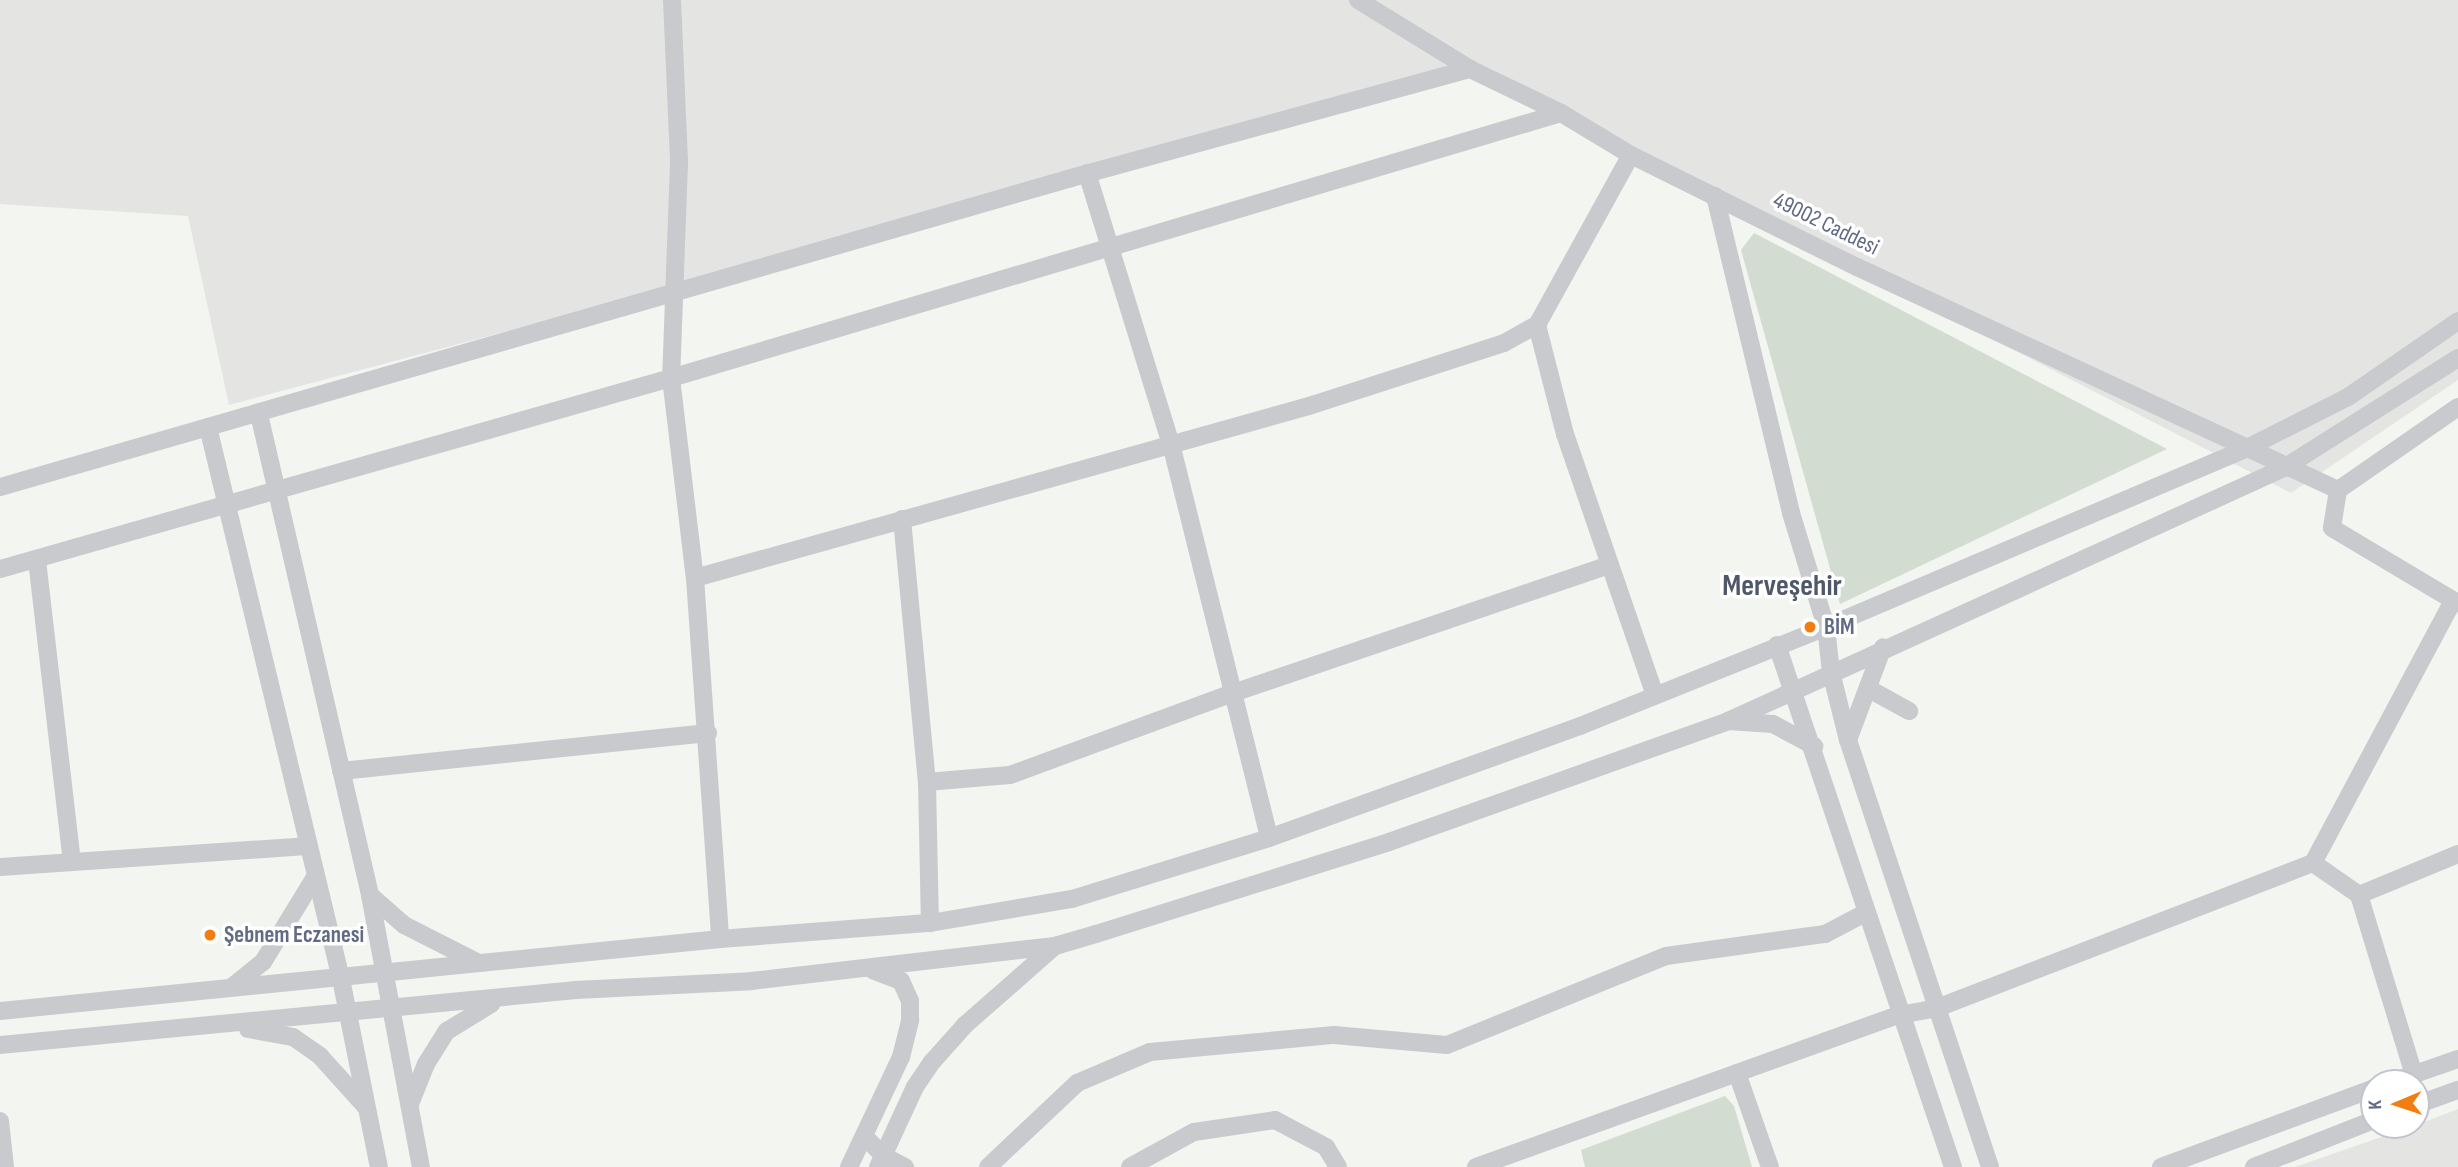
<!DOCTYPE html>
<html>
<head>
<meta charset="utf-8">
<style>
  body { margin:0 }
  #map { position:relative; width:2458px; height:1167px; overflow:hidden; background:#f3f5f0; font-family:"Sofia Sans Condensed",sans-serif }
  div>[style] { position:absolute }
  .built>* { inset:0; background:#e4e5e3 }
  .green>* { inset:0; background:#d2dcd0 }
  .minor>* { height:18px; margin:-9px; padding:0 9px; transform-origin:9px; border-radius:9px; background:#c8cace }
  .dots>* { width:19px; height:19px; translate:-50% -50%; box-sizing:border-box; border:4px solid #fff; border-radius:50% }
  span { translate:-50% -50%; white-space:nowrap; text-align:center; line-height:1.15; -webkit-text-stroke:7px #fff; paint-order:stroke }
  .street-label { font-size:23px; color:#616b84 }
  .poi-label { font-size:23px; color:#616b84; font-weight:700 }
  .left { translate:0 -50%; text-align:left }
  .district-label { font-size:30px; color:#4f5768; font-weight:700 }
  .north { position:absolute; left:2360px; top:1069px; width:70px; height:70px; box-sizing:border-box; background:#fff; border:2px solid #c0c4ce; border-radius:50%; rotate:268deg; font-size:19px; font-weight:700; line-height:28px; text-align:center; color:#616b84 }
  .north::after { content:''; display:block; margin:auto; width:24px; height:32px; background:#f27e12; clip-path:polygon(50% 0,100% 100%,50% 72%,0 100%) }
</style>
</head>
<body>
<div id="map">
  <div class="built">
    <div style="clip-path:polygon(0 0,2458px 0,2458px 380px,2291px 493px,1478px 74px,229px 405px,188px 216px,0 204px)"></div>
    <div style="clip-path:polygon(2458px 1109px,2458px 1167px,2295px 1167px,2416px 1125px)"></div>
  </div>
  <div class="green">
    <div style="clip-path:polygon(1754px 233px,2167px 449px,1840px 604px,1741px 250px)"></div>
    <div style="clip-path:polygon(1725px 1096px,1734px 1106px,1752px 1167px,1585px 1167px,1581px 1150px)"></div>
  </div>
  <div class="minor">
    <div style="left:672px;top:0;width:163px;rotate:87.5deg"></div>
    <div style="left:679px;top:163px;width:215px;rotate:92.1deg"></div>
    <div style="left:671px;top:378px;width:201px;rotate:83.2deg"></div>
    <div style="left:695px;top:578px;width:362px;rotate:86deg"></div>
    <div style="left:1358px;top:0;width:132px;rotate:31.6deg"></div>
    <div style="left:1470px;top:69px;width:101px;rotate:25.8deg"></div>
    <div style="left:1561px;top:113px;width:82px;rotate:31deg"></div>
    <div style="left:1631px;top:155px;width:252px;rotate:26.4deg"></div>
    <div style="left:1857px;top:267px;width:530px;rotate:24.87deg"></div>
    <div style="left:1087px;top:173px;width:284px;rotate:72.8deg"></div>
    <div style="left:1171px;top:444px;width:406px;rotate:76deg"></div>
    <div style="left:1715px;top:196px;width:326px;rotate:76.5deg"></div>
    <div style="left:1791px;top:513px;width:119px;rotate:72.9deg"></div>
    <div style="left:1826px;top:627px;width:45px;rotate:83.7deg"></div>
    <div style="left:1831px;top:672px;width:70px;rotate:76deg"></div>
    <div style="left:1848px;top:740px;width:450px;rotate:71.6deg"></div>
    <div style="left:1537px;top:325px;width:113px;rotate:75.6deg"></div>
    <div style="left:1565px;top:434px;width:276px;rotate:71deg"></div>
    <div style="left:2458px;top:407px;width:146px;rotate:145.3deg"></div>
    <div style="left:2338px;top:490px;width:38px;rotate:99deg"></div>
    <div style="left:2332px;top:528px;width:147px;rotate:30.8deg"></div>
    <div style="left:259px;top:414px;width:494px;rotate:77deg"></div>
    <div style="left:370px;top:895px;width:277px;rotate:79.4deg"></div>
    <div style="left:208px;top:427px;width:568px;rotate:76.45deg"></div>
    <div style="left:341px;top:979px;width:192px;rotate:78.6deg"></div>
    <div style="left:0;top:487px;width:1115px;rotate:-16.09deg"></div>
    <div style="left:1071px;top:178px;width:414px;rotate:-15.3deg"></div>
    <div style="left:902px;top:519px;width:264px;rotate:84.6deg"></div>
    <div style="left:927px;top:782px;width:141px;rotate:88.8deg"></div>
    <div style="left:37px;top:560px;width:303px;rotate:83.4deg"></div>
    <div style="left:0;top:569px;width:698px;rotate:-15.89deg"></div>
    <div style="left:671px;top:378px;width:929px;rotate:-16.58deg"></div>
    <div style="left:695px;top:578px;width:638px;rotate:-15.65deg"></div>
    <div style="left:1309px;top:406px;width:205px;rotate:-17.9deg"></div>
    <div style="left:1504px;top:343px;width:38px;rotate:-29deg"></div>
    <div style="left:1537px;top:325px;width:194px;rotate:-61.1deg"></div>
    <div style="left:1777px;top:645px;width:551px;rotate:71.37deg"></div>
    <div style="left:1869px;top:689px;width:46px;rotate:28.8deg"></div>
    <div style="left:1728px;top:721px;width:45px;rotate:3.8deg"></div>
    <div style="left:1773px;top:724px;width:47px;rotate:28.2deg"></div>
    <div style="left:1848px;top:740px;width:99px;rotate:-69.4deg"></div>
    <div style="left:341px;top:771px;width:369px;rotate:-5.9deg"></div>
    <div style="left:927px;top:782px;width:83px;rotate:-4.8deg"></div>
    <div style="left:1010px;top:775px;width:241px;rotate:-20.2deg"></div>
    <div style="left:1236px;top:692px;width:395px;rotate:-18.8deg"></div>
    <div style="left:2313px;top:863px;width:56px;rotate:34.8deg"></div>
    <div style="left:2359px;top:895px;width:188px;rotate:73deg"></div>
    <div style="left:0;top:867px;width:307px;rotate:-3.9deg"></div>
    <div style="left:370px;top:895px;width:45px;rotate:41.4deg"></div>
    <div style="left:404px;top:925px;width:80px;rotate:26.9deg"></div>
    <div style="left:2359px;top:895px;width:107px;rotate:-22.5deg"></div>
    <div style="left:232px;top:987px;width:40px;rotate:-39deg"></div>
    <div style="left:263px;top:962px;width:100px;rotate:-58.5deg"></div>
    <div style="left:0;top:1011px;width:724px;rotate:-5.71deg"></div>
    <div style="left:720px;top:939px;width:211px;rotate:-4.4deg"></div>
    <div style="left:930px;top:923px;width:144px;rotate:-9.6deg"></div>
    <div style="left:1072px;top:899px;width:206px;rotate:-17.2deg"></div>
    <div style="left:1269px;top:838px;width:331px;rotate:-19.8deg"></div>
    <div style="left:1580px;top:726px;width:265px;rotate:-21.9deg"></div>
    <div style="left:1826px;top:627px;width:457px;rotate:-23deg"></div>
    <div style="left:2247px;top:448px;width:113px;rotate:-26.8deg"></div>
    <div style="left:2348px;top:397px;width:134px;rotate:-34.6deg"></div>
    <div style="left:248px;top:1029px;width:46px;rotate:10.1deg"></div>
    <div style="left:293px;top:1037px;width:33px;rotate:35deg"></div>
    <div style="left:320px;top:1056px;width:69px;rotate:48deg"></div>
    <div style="left:0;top:1045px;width:579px;rotate:-5.45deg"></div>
    <div style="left:576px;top:990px;width:175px;rotate:-2.9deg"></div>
    <div style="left:751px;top:981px;width:306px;rotate:-6.6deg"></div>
    <div style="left:1055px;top:946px;width:43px;rotate:-16.3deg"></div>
    <div style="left:1096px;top:934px;width:307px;rotate:-17.4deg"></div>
    <div style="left:1389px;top:842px;width:360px;rotate:-19.6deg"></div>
    <div style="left:1728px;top:721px;width:611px;rotate:-24.47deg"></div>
    <div style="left:2284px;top:468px;width:206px;rotate:-32.3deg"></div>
    <div style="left:1737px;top:1073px;width:100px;rotate:70.7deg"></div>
    <div style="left:2389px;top:1083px;width:73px;rotate:-19.2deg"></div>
    <div style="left:410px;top:1104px;width:43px;rotate:-68.2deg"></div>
    <div style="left:426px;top:1064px;width:39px;rotate:-58deg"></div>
    <div style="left:447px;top:1031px;width:52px;rotate:-31.5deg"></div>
    <div style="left:2416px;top:1105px;width:45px;rotate:-19.7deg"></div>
    <div style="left:0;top:1121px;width:46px;rotate:83.8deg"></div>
    <div style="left:864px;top:1136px;width:28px;rotate:45deg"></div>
    <div style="left:884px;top:1156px;width:24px;rotate:28deg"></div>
    <div style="left:849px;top:1167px;width:122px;rotate:-64.7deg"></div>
    <div style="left:901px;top:1057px;width:38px;rotate:-76deg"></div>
    <div style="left:910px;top:1020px;width:19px;rotate:-90deg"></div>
    <div style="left:910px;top:1001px;width:22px;rotate:-114deg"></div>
    <div style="left:901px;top:981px;width:30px;rotate:-159deg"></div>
    <div style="left:878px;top:1167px;width:88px;rotate:-65.2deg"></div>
    <div style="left:915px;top:1087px;width:30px;rotate:-56deg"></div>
    <div style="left:932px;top:1062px;width:50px;rotate:-48.3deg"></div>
    <div style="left:965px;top:1025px;width:120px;rotate:-41.3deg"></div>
    <div style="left:988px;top:1167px;width:122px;rotate:-43.3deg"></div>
    <div style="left:1077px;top:1083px;width:79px;rotate:-23deg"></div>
    <div style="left:1150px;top:1052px;width:185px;rotate:-5.3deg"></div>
    <div style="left:1334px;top:1035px;width:113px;rotate:5.1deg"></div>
    <div style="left:1447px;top:1045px;width:236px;rotate:-22.1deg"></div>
    <div style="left:1666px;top:956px;width:161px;rotate:-7.9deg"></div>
    <div style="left:1825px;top:934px;width:47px;rotate:-27.6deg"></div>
    <div style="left:1130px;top:1167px;width:73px;rotate:-28.7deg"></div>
    <div style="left:1194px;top:1132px;width:82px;rotate:-8.4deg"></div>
    <div style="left:1275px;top:1120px;width:58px;rotate:27.9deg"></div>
    <div style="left:1326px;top:1147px;width:23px;rotate:59deg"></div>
    <div style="left:1476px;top:1167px;width:449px;rotate:-19.8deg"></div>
    <div style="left:1899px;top:1015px;width:39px;rotate:-10deg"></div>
    <div style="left:1937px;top:1008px;width:403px;rotate:-21.1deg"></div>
    <div style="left:2313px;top:863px;width:297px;rotate:-61.9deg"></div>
    <div style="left:2161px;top:1167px;width:227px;rotate:-20.3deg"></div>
    <div style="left:2254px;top:1167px;width:129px;rotate:-21.4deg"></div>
  </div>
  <div class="dots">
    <div style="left:1810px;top:627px;background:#f27e12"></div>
    <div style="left:210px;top:935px;background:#f27e12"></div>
  </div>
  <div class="street-label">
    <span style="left:1826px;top:224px;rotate:26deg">49002 Caddesi</span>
  </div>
  <div class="poi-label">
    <span class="left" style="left:1824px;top:627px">BİM</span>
    <span class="left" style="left:224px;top:935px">Şebnem Eczanesi</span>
  </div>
  <div class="district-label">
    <span style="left:1782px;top:586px">Merveşehir</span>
  </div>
  <div class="north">K</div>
</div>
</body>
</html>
